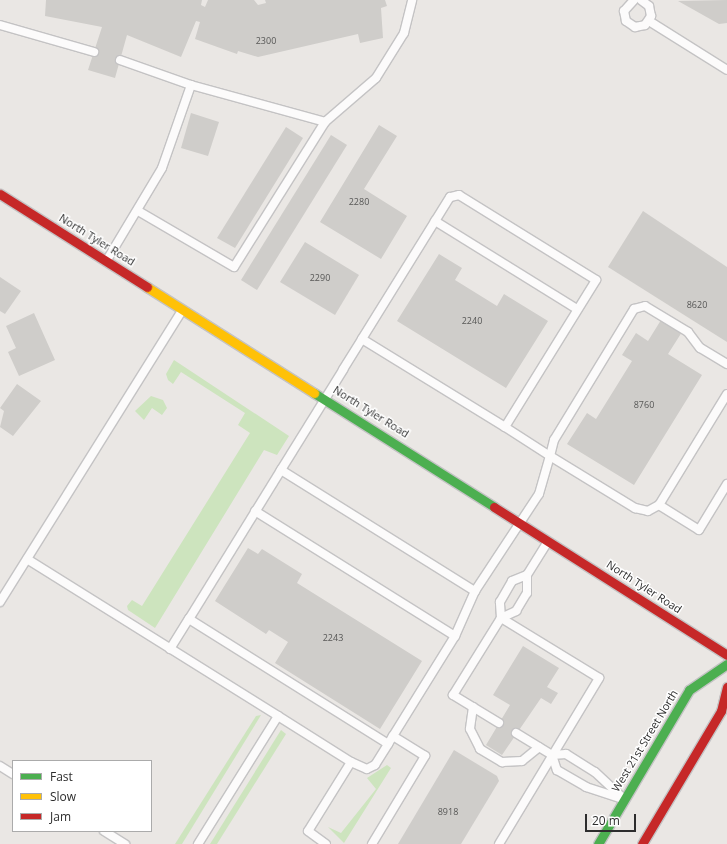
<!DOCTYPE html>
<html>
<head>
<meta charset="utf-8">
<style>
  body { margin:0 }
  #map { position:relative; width:727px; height:844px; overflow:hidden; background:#eae7e4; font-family:"Open Sans",sans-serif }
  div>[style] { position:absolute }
  .green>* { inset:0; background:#cde4be }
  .building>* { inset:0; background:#cfcdca }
  .roads { filter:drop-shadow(1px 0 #c4c3c4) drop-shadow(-1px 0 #c4c3c4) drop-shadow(0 1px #c4c3c4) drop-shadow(0 -1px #c4c3c4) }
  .lane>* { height:8px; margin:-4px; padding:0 4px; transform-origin:4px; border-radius:4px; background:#fcfbfb }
  .fast>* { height:9px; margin:-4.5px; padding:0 4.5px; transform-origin:4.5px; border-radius:4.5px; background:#4caf50 }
  .slow>* { height:9px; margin:-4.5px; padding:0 4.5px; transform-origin:4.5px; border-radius:4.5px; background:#ffc107 }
  .jam>* { height:9px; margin:-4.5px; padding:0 4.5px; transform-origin:4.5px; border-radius:4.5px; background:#c62828 }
  span { translate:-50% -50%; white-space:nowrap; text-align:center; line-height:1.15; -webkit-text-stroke:3px #fff; paint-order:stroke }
  .number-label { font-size:9px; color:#575756 }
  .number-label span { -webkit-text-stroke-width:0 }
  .street-label { font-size:11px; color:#2d2d2d }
  .legend { position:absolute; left:12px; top:760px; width:140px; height:72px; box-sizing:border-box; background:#fff; border:1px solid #ababab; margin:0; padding:5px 7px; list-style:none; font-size:12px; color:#2d2d2d }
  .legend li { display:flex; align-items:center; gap:8px; height:20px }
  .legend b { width:20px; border:1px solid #ababab }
  .scale { position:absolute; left:585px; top:814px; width:51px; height:18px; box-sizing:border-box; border:2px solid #2d2d2d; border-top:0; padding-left:5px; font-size:12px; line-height:14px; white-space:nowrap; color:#2d2d2d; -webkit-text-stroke:3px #fff; paint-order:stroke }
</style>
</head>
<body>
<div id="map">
  <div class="green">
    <div style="clip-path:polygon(174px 360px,289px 436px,277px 455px,264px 450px,155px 628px,128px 610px,127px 606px,132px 600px,142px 606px,250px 433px,238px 425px,245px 413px,181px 372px,173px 384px,168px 380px,166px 374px)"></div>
    <div style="clip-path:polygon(151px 396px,163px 400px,167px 408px,162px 415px,152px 408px,144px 420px,135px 411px)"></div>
    <div style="clip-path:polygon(261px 715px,182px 844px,175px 844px,256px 716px)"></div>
    <div style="clip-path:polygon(281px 730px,286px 734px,217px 844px,210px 844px)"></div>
    <div style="clip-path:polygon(387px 765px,391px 768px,344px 843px,328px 827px,341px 833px,376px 789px,367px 778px)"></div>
  </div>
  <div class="building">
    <div style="clip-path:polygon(46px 0,202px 0,201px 5px,205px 7px,208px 0,254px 0,258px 5px,266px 3px,265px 0,385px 0,387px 6px,381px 8px,383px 38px,360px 43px,358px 34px,258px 57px,238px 51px,237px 54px,195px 39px,200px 22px,196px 21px,181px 57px,127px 35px,115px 78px,88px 70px,102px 27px,45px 16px)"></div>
    <div style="clip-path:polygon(727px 0,727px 23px,719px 24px,678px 1px)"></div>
    <div style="clip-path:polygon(191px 113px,219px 122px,208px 156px,181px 148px)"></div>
    <div style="clip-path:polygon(379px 125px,397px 136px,364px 189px,407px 216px,381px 259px,320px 222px)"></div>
    <div style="clip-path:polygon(286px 127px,303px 138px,235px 248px,217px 238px)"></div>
    <div style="clip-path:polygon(331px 135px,347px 145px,257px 290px,241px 280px)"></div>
    <div style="clip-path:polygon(643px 211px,727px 267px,727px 342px,608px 267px)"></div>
    <div style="clip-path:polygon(305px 242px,359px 275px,335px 315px,280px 282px)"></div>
    <div style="clip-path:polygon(439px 254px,462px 268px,455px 280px,497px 306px,504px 294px,548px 321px,506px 388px,397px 321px)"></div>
    <div style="clip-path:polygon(0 277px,21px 291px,5px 314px,0 311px)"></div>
    <div style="clip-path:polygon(34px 313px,55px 360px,19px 376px,8px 352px,16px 348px,6px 326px)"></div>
    <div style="clip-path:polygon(661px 320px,682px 332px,668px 354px,702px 375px,634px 485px,567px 444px,587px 413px,596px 419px,632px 361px,622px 355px,636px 333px,648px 341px)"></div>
    <div style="clip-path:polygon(17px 384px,41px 401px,13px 436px,0 427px,4px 411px,0 408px)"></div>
    <div style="clip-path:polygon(248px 548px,258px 554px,262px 549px,302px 574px,297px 583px,422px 661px,380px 729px,275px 663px,288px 642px,269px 630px,266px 634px,215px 601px)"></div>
    <div style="clip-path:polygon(523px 646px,559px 668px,547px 687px,558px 693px,551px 704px,541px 698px,502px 755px,486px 745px,510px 705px,493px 695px)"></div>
    <div style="clip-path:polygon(454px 750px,497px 776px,499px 781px,461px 844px,398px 844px)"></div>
  </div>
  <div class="roads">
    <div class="lane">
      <div style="left:634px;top:0;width:15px;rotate:132deg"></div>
      <div style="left:624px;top:11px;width:10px;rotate:79deg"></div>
      <div style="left:626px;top:21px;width:11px;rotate:34deg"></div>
      <div style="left:635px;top:27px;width:10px;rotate:-11deg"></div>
      <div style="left:645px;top:25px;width:11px;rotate:-56deg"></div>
      <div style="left:651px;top:16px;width:10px;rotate:-101deg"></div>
      <div style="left:649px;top:6px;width:10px;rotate:-143deg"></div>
      <div style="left:649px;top:21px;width:92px;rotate:32.1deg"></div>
      <div style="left:0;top:25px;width:98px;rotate:16deg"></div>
      <div style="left:120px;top:60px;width:75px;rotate:19.4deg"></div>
      <div style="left:191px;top:85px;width:139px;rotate:15.4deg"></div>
      <div style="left:325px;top:122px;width:171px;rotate:122.1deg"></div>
      <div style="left:234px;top:267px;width:111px;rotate:-149.7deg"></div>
      <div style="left:325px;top:122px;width:67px;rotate:-40.8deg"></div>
      <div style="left:376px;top:78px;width:53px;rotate:-58.1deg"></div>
      <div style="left:404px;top:33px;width:34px;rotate:-76deg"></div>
      <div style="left:435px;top:221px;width:167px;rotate:31.8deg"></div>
      <div style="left:107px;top:260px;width:107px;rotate:-59.1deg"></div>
      <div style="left:162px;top:168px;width:88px;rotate:-70.7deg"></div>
      <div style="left:362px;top:339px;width:168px;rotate:31.6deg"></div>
      <div style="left:505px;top:427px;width:173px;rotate:-58.2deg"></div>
      <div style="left:596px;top:280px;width:161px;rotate:-148.2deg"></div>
      <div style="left:459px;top:195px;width:9px;rotate:167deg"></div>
      <div style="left:450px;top:197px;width:167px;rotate:121.8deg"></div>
      <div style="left:362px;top:339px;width:36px;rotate:122deg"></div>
      <div style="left:343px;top:370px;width:118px;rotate:121.8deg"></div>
      <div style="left:281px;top:470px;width:175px;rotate:121.7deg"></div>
      <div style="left:189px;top:619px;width:235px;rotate:32.1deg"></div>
      <div style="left:388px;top:744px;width:127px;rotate:-58.2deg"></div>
      <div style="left:455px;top:636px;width:49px;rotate:-66deg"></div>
      <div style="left:475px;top:591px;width:116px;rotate:-56.6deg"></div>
      <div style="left:539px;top:494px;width:40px;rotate:-74deg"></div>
      <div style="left:550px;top:456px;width:54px;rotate:-147.2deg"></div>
      <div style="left:727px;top:364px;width:31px;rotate:-149deg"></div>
      <div style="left:700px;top:348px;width:20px;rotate:-127deg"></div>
      <div style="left:688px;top:332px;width:50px;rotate:-148.8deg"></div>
      <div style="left:645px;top:306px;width:11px;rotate:165deg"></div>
      <div style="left:634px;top:309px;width:153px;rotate:121.4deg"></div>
      <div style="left:554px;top:440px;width:16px;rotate:104deg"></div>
      <div style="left:550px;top:456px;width:100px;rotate:31.5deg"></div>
      <div style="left:635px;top:508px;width:13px;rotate:13deg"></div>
      <div style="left:648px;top:511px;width:13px;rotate:-29deg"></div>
      <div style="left:659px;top:505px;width:130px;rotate:-58.5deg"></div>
      <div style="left:281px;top:470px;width:229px;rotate:32deg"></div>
      <div style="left:659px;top:505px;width:47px;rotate:32deg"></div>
      <div style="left:699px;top:530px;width:54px;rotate:-58.7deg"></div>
      <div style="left:255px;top:511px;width:236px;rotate:32deg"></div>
      <div style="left:27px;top:559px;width:296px;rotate:32deg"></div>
      <div style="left:278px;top:716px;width:151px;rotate:122deg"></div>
      <div style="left:0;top:602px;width:343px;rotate:-58deg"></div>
      <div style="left:501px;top:618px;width:16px;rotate:-94deg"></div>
      <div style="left:500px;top:602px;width:24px;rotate:-60deg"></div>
      <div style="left:512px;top:581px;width:16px;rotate:-22deg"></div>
      <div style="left:170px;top:649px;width:36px;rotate:-58deg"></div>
      <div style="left:473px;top:707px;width:22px;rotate:98deg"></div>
      <div style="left:470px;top:729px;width:22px;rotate:63deg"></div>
      <div style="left:480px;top:749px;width:26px;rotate:31deg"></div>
      <div style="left:502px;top:762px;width:20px;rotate:-3deg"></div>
      <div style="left:522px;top:761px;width:22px;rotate:-39deg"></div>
      <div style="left:278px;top:716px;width:86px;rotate:32.2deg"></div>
      <div style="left:351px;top:762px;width:81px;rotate:121.9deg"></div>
      <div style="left:308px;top:831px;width:22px;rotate:36deg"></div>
      <div style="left:499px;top:723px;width:54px;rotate:-148.7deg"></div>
      <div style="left:453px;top:695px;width:91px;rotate:-58.1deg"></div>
      <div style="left:501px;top:618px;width:17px;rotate:-25deg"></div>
      <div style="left:516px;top:611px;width:21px;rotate:-59deg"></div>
      <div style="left:527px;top:593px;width:18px;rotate:-90deg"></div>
      <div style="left:527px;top:575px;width:39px;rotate:-58deg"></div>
      <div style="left:516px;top:733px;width:42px;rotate:31.4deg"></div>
      <div style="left:552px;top:755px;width:16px;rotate:72deg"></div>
      <div style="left:557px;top:770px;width:34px;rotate:30deg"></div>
      <div style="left:586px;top:787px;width:40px;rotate:18deg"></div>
      <div style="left:552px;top:755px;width:14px;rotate:-4deg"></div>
      <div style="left:566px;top:754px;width:34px;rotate:32deg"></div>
      <div style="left:595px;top:772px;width:37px;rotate:43deg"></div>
      <div style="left:351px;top:762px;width:17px;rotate:24deg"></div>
      <div style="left:367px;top:769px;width:9px;rotate:-27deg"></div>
      <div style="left:375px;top:765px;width:25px;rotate:-58deg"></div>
      <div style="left:0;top:766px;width:15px;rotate:32deg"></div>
      <div style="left:104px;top:831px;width:25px;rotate:32deg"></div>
      <div style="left:372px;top:844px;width:103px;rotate:-58.9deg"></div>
      <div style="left:425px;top:756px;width:38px;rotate:-148deg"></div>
      <div style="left:499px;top:844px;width:194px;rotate:-58.9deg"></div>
      <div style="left:599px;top:678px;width:115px;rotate:-148.5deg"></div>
    </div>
    <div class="fast">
      <div style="left:314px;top:393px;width:213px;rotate:32.3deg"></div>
      <div style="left:598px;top:844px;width:179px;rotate:-59.4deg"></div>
      <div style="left:689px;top:690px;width:46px;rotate:-34.4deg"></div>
    </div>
    <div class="slow">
      <div style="left:147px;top:287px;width:198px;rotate:32.4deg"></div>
    </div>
    <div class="jam">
      <div style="left:0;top:194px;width:174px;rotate:32.3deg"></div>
      <div style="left:494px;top:507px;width:276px;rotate:32.4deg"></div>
      <div style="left:642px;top:844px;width:155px;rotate:-59.3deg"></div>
      <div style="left:721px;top:711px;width:25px;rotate:-76deg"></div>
    </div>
  </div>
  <div class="number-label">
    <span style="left:266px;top:41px">2300</span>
    <span style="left:359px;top:202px">2280</span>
    <span style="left:320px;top:278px">2290</span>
    <span style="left:697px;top:305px">8620</span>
    <span style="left:472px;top:321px">2240</span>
    <span style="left:644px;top:405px">8760</span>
    <span style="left:333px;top:638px">2243</span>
    <span style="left:448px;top:812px">8918</span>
  </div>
  <div class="street-label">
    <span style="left:97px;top:240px;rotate:32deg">North Tyler Road</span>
    <span style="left:371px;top:412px;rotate:32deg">North Tyler Road</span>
    <span style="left:644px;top:587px;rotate:33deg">North Tyler Road</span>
    <span style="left:645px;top:741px;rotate:-59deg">West 21st Street North</span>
  </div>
  <ul class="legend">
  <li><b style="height:5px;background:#4caf50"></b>Fast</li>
  <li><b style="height:5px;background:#ffc107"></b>Slow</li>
  <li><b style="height:5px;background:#c62828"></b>Jam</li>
  </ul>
  <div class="scale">20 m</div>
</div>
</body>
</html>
